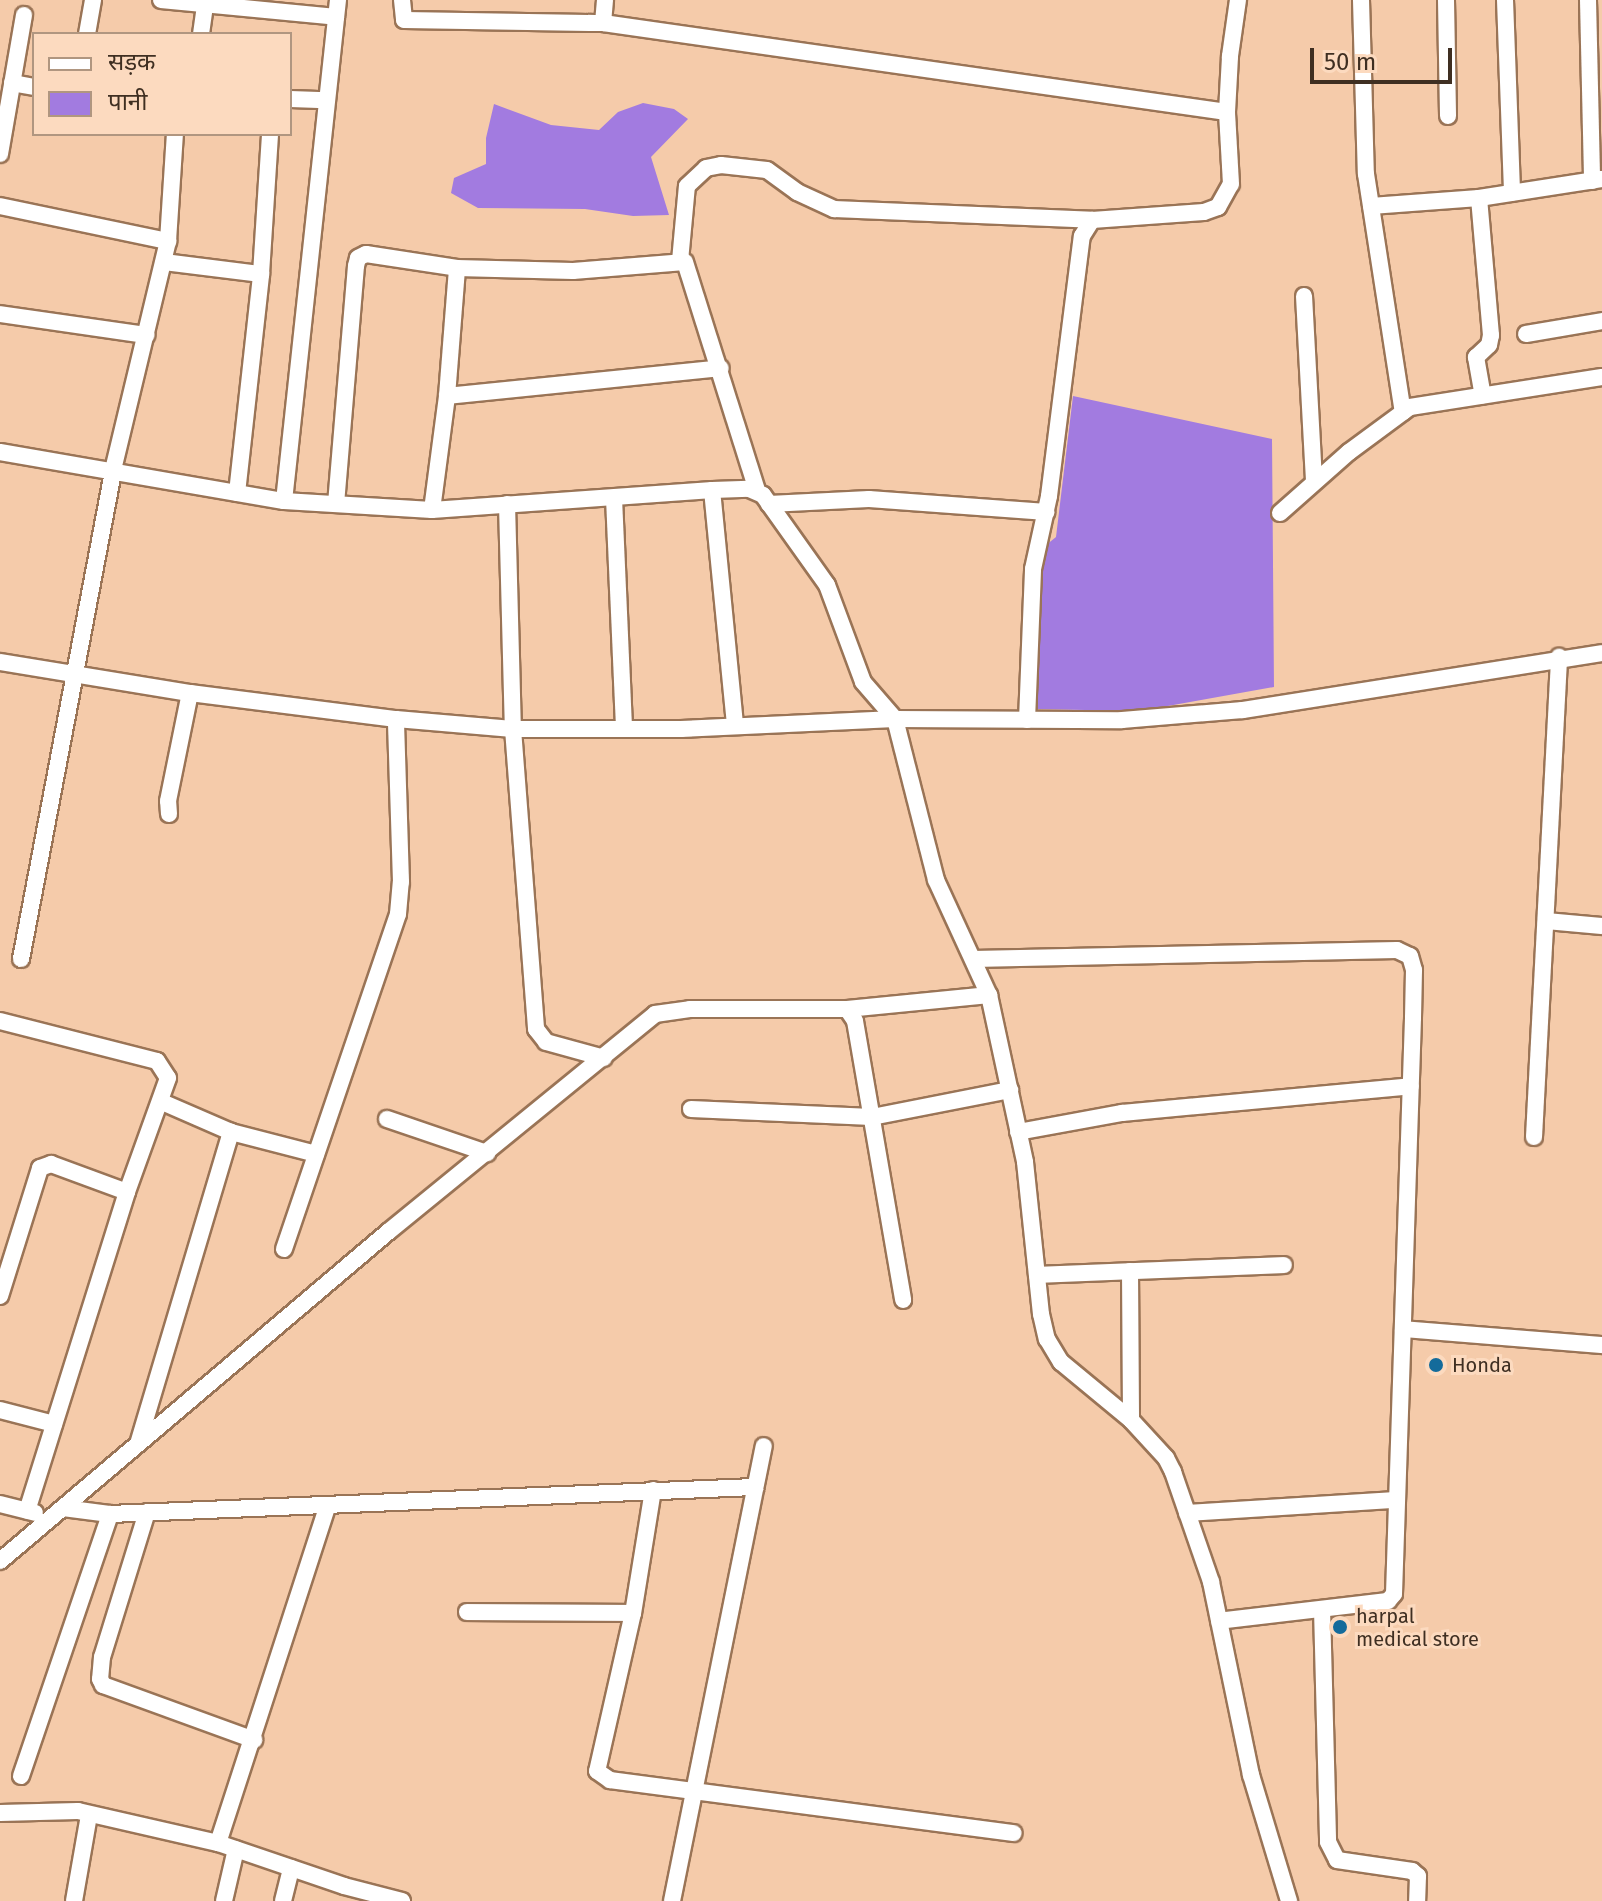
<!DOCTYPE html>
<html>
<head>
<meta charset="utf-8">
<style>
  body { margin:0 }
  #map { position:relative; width:1602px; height:1901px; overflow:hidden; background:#f5cbaa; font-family:"Fira Sans","Noto Sans Devanagari",sans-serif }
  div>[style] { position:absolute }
  .water>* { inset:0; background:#a27be0 }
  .roads { filter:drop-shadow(2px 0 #9a7456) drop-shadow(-2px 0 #9a7456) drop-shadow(0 2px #9a7456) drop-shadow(0 -2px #9a7456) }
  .minor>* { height:16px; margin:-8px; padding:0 8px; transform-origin:8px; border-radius:8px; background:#fff }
  .dots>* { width:22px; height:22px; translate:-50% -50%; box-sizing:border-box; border:4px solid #fcdabf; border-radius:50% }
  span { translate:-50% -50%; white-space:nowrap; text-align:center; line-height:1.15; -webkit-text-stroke:6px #fcdabf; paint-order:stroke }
  .poi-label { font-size:20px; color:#3f2f22 }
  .left { translate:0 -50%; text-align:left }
  .legend { position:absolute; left:32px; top:32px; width:260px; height:104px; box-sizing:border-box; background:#fcdabf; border:2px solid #b09680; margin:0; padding:10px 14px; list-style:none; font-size:24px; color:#3f2f22 }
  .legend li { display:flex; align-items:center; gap:16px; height:40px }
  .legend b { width:40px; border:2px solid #b09680 }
  .scale { position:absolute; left:1310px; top:48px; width:142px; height:36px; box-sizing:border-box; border:4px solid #3f2f22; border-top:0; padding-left:10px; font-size:24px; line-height:28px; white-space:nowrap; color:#3f2f22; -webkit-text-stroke:6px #fcdabf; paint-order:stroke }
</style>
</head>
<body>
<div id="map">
  <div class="water">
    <div style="clip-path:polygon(643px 103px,674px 109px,688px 119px,651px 157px,669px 215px,633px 216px,585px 209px,478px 208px,451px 193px,454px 178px,486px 164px,486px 138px,494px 104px,551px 125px,599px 130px,618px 112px)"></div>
    <div style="clip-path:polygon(1073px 396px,1272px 439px,1274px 687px,1140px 711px,1031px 709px,1040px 550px,1056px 537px)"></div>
  </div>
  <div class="roads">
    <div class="minor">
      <div style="left:161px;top:0;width:176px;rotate:5.5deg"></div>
      <div style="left:402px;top:0;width:20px;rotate:84deg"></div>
      <div style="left:404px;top:20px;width:199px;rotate:0.9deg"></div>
      <div style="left:603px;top:23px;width:630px;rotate:8.12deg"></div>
      <div style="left:1227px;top:112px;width:56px;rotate:-86.9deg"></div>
      <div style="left:1230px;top:56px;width:57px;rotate:-81.9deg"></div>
      <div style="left:1361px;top:0;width:174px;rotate:88.4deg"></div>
      <div style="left:1366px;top:174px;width:241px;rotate:81.2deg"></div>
      <div style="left:1446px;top:0;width:116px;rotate:89deg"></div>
      <div style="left:1505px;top:0;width:193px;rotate:87.9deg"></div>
      <div style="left:1588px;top:0;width:181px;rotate:88.7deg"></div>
      <div style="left:603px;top:23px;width:23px;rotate:-85deg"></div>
      <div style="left:87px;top:34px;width:35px;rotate:-80deg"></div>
      <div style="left:201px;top:34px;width:34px;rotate:-82deg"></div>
      <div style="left:12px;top:83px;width:22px;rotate:10deg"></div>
      <div style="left:290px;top:99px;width:36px;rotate:2deg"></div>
      <div style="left:0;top:154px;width:141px;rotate:-80.2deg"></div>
      <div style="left:1479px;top:198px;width:138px;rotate:85deg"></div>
      <div style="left:1491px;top:335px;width:10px;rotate:101deg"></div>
      <div style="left:1489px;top:345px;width:18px;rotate:137deg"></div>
      <div style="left:1476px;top:357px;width:39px;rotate:80deg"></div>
      <div style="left:0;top:206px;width:172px;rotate:11.8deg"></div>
      <div style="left:1371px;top:206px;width:108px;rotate:-4.2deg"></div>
      <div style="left:1479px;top:198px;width:124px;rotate:-8.8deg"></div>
      <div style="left:680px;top:261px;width:75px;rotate:-84.7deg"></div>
      <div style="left:687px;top:186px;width:26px;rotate:-43deg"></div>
      <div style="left:706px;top:168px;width:15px;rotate:-11deg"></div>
      <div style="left:721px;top:165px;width:46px;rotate:6.2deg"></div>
      <div style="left:767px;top:170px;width:37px;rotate:36deg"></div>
      <div style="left:797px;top:192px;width:41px;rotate:24.7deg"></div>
      <div style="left:834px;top:209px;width:258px;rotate:2.4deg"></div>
      <div style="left:1092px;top:220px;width:112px;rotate:-4.1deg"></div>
      <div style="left:1204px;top:212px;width:15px;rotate:-20deg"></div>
      <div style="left:1218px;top:207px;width:26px;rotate:-61deg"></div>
      <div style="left:1231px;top:184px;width:72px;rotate:-93.2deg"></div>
      <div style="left:164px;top:262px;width:98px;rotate:7.1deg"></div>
      <div style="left:1304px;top:296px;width:186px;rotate:86.9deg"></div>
      <div style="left:0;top:314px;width:148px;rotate:8.2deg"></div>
      <div style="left:1526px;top:334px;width:77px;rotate:-9.7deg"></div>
      <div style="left:447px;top:396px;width:275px;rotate:-5.8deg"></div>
      <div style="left:0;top:452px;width:288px;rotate:9.8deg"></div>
      <div style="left:284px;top:501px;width:148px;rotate:3.5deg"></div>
      <div style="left:432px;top:510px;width:281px;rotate:-4.1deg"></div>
      <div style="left:712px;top:490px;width:37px;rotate:-2deg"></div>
      <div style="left:749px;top:489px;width:15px;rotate:23deg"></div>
      <div style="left:763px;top:495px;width:110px;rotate:54.6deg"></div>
      <div style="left:827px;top:585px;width:103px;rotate:69.6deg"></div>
      <div style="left:863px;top:682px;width:49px;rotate:49.1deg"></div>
      <div style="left:895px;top:719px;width:166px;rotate:75.7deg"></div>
      <div style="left:936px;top:880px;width:127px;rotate:65.3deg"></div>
      <div style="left:989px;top:995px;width:171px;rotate:77.8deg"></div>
      <div style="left:1025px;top:1162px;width:153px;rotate:84deg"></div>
      <div style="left:1041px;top:1314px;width:26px;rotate:77deg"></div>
      <div style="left:1047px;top:1339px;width:27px;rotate:59deg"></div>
      <div style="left:1061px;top:1362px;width:91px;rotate:39.6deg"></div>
      <div style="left:1131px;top:1420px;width:52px;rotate:47.4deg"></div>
      <div style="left:1166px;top:1458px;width:16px;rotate:63deg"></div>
      <div style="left:1173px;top:1472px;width:116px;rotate:70.9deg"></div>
      <div style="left:1211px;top:1582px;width:197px;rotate:78.3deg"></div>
      <div style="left:1251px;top:1775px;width:132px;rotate:73.2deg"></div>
      <div style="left:712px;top:490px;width:237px;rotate:84.4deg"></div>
      <div style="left:237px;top:493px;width:220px;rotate:-83.7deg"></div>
      <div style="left:261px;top:274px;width:140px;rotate:-86.3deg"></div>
      <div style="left:614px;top:498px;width:231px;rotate:87.5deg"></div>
      <div style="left:284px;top:501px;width:504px;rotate:-83.85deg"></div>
      <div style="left:336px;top:504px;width:239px;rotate:-85.2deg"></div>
      <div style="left:356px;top:266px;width:8px;rotate:-76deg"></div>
      <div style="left:358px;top:258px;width:9px;rotate:-27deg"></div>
      <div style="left:366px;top:254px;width:92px;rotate:8.7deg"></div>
      <div style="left:457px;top:268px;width:116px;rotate:1.5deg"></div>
      <div style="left:573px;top:271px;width:112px;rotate:-4.6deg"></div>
      <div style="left:685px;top:262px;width:240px;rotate:72.5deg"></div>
      <div style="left:507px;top:504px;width:225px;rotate:88.5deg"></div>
      <div style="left:513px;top:729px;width:301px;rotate:85.6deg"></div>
      <div style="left:536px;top:1029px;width:16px;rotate:52deg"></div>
      <div style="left:546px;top:1042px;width:60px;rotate:15.4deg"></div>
      <div style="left:769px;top:504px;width:100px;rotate:-2.9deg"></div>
      <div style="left:869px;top:499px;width:178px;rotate:4.2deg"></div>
      <div style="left:432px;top:510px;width:115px;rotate:-82.5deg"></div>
      <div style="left:447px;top:396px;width:128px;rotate:-85.5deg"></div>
      <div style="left:1280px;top:513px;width:92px;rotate:-41.5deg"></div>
      <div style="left:1349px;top:452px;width:76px;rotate:-36.4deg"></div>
      <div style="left:1410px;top:407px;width:194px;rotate:-8.9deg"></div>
      <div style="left:0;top:662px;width:193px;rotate:9.3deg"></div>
      <div style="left:190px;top:693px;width:208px;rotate:7.2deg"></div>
      <div style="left:396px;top:719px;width:117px;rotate:4.9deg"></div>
      <div style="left:513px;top:729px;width:168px"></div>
      <div style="left:681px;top:729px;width:214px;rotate:-2.7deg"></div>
      <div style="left:895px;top:719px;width:227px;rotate:0.3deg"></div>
      <div style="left:1122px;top:720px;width:121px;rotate:-4.7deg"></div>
      <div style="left:1243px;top:710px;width:363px;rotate:-9deg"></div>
      <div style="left:1027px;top:720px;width:151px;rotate:-87.7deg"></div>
      <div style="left:1033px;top:569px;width:75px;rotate:-77.6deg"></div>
      <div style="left:1049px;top:496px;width:262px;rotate:-82.8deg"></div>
      <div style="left:1082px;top:236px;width:19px;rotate:-58deg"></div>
      <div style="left:169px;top:814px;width:13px;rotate:-94deg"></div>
      <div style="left:168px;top:801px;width:110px;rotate:-78.5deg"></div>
      <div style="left:1546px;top:921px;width:56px;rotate:5.1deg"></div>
      <div style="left:21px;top:959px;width:498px;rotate:-79.3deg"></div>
      <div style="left:113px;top:470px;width:236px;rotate:-76.5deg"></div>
      <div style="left:168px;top:241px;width:107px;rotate:-86.3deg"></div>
      <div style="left:973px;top:959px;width:424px;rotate:-1.2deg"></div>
      <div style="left:1397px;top:950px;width:14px;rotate:25deg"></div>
      <div style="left:1410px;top:956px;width:15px;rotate:74deg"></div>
      <div style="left:1414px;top:970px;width:48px;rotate:91.2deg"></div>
      <div style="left:1413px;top:1018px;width:576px;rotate:91.89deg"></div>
      <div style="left:1394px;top:1594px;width:9px;rotate:131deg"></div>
      <div style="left:1388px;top:1601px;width:170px;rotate:173.3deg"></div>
      <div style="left:847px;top:1009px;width:14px;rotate:56deg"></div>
      <div style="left:855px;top:1021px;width:283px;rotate:80.2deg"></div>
      <div style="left:0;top:1021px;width:162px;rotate:14.3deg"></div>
      <div style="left:157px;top:1061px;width:20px;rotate:57deg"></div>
      <div style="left:168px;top:1078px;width:121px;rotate:109.8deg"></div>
      <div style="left:127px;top:1192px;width:334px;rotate:107.4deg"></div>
      <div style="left:162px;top:1102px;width:75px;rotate:23.5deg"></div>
      <div style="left:231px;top:1132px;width:88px;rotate:14.5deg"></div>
      <div style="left:691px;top:1109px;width:181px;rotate:2.5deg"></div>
      <div style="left:872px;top:1117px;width:141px;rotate:-11.1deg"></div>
      <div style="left:387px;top:1119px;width:106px;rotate:18.8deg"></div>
      <div style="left:1018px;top:1132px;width:106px;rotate:-10.4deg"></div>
      <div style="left:1122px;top:1113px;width:290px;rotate:-5.3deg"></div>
      <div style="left:1534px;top:1137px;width:481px;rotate:-87deg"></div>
      <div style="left:284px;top:1249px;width:354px;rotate:-71.2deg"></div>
      <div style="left:398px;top:914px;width:32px;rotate:-85deg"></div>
      <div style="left:401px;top:882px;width:163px;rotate:-91.8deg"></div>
      <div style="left:1130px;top:1271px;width:149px;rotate:89.6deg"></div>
      <div style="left:1037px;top:1275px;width:247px;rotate:-2.3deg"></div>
      <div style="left:0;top:1296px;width:134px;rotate:-72.6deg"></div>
      <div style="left:40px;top:1168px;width:12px;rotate:-20deg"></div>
      <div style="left:51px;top:1164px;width:81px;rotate:20.2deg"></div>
      <div style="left:1403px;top:1329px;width:200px;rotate:4.6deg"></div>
      <div style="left:0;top:1410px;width:56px;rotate:14.5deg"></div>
      <div style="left:138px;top:1444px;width:326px;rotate:-73.4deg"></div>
      <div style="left:653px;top:1490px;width:125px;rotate:99.2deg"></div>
      <div style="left:633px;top:1613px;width:162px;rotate:102.8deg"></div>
      <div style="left:597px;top:1771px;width:16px;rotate:35deg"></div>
      <div style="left:610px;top:1780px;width:407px;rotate:7.5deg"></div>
      <div style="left:0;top:1504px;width:36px;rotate:14deg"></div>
      <div style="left:63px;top:1508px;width:47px;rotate:7.3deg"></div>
      <div style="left:110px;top:1514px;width:646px;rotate:-2.4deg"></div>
      <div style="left:147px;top:1512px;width:152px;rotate:107.2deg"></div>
      <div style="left:102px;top:1657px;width:22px;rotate:95deg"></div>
      <div style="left:100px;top:1679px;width:7px;rotate:63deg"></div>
      <div style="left:103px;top:1685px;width:161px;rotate:20deg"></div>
      <div style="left:1187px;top:1513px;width:209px;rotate:-3.6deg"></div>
      <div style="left:0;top:1561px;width:509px;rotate:-40.3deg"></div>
      <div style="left:388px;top:1232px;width:345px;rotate:-39.2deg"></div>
      <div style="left:655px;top:1014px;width:35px;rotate:-8deg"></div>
      <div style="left:690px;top:1009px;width:157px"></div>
      <div style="left:847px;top:1009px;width:143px;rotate:-5.6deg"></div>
      <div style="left:1322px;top:1609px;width:233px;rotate:88.5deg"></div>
      <div style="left:1328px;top:1842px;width:20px;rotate:63deg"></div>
      <div style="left:1337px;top:1860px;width:76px;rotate:8.3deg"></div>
      <div style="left:1412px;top:1871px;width:8px;rotate:40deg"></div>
      <div style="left:1418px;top:1876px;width:25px;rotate:92deg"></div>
      <div style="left:467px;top:1612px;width:166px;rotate:0.3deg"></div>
      <div style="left:21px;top:1776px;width:277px;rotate:-71.2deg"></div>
      <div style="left:0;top:1813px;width:78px;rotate:-1.5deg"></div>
      <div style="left:78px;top:1811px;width:144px;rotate:12.9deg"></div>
      <div style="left:218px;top:1843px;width:133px;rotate:18.8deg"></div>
      <div style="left:344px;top:1886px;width:60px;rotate:14.5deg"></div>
      <div style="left:218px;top:1843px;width:355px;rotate:-72deg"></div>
      <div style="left:74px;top:1901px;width:87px;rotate:-80.1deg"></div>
      <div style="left:224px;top:1901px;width:53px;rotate:-77deg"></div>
      <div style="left:283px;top:1901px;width:34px;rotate:-76deg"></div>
      <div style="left:672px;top:1901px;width:464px;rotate:-78.6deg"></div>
    </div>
  </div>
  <div class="dots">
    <div style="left:1436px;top:1365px;background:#146b9b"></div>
    <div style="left:1340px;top:1627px;background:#146b9b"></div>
  </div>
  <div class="poi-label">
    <span class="left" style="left:1452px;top:1365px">Honda</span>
    <span class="left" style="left:1356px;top:1628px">harpal<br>medical store</span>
  </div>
  <ul class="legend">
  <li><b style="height:10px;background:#fff"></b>सड़क</li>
  <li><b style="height:22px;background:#a27be0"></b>पानी</li>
  </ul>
  <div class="scale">50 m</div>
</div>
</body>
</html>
